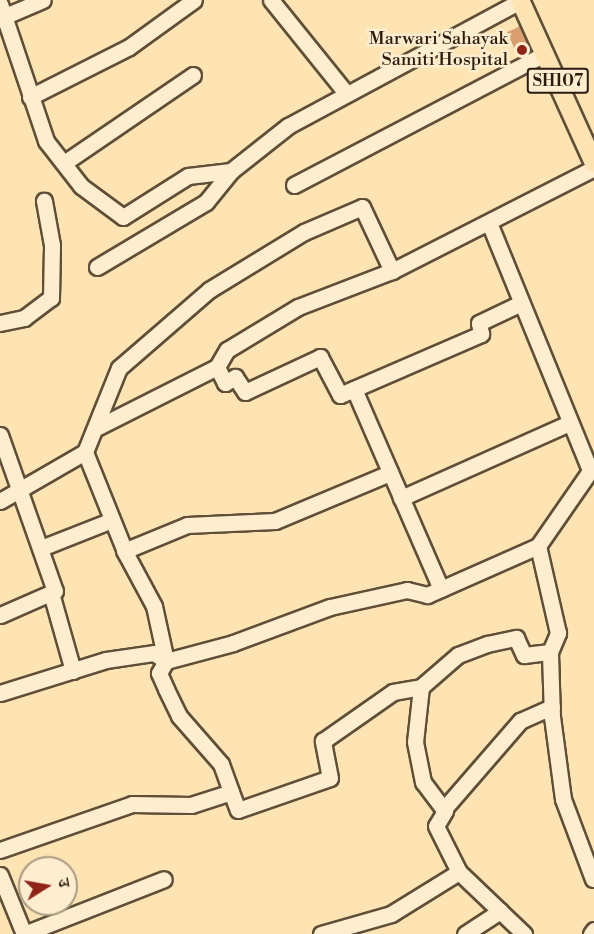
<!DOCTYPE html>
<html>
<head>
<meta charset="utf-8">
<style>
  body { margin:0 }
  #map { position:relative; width:594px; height:934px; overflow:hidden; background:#fee3b3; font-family:"Libre Bodoni","Noto Serif Devanagari",serif }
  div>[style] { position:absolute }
  .shadow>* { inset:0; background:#0003 }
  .building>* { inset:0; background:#d99f70 }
  .roads { filter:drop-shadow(2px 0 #5f4e38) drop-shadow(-2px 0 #5f4e38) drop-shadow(0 2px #5f4e38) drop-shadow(0 -2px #5f4e38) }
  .minor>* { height:15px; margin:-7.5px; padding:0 7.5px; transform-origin:7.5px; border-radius:7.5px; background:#feedce }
  .major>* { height:18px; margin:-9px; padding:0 9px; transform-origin:9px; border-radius:9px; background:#fee3b3 }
  .dots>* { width:16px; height:16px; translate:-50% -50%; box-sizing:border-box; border:3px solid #feedce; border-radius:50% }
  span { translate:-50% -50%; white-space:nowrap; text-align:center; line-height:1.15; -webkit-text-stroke:5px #feedce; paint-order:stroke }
  .shield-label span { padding:2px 4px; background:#feedce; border:2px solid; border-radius:4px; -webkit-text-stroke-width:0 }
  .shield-label { font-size:16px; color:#2a1d0f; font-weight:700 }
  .poi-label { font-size:18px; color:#2a1d0f }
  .right { translate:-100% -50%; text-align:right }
  .north { position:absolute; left:18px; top:856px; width:60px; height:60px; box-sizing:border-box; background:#feedce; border:2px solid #a99a82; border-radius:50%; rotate:79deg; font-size:16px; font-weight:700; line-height:24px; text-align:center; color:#2a1d0f }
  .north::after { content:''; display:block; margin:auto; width:21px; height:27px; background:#8f2418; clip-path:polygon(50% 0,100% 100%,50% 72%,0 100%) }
</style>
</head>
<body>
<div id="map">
  <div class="shadow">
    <div style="clip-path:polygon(526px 21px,536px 43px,530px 49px,509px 33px)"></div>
  </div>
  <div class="building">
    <div style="clip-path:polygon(520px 27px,531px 51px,518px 57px,507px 32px)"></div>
  </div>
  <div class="roads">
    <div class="minor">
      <div style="left:271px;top:0;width:119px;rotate:51.1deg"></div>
      <div style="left:0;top:4px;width:145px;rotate:71.4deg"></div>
      <div style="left:46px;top:141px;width:57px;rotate:52.1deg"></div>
      <div style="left:81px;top:186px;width:52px;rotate:36.4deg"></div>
      <div style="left:123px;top:217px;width:77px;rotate:-32.2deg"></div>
      <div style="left:188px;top:176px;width:43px;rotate:-6.6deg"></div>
      <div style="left:231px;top:171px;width:73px;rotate:-38.3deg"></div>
      <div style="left:288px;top:126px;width:264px;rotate:-28.3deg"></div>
      <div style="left:3px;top:17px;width:43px;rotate:-23deg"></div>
      <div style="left:30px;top:97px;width:111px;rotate:-26.8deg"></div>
      <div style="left:129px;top:47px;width:80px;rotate:-35.9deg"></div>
      <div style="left:64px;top:163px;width:156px;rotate:-34.3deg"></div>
      <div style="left:294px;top:185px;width:283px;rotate:-27.6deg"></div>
      <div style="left:490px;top:225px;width:265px;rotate:67.8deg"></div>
      <div style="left:97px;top:267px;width:127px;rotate:-30.8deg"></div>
      <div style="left:206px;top:202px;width:40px;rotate:-51deg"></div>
      <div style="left:0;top:323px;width:25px;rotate:-12deg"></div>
      <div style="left:24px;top:318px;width:34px;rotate:-37deg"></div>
      <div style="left:51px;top:298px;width:53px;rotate:-88.9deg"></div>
      <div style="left:52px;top:245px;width:45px;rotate:-100.3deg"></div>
      <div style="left:217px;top:367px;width:18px;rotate:63deg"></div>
      <div style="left:225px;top:383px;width:12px;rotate:-31deg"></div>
      <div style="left:235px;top:377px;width:18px;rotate:56deg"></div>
      <div style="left:245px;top:392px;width:83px;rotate:-25deg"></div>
      <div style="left:320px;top:357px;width:43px;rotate:62.2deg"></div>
      <div style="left:340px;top:395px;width:154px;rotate:-23.4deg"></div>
      <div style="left:481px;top:334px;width:11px;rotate:-100deg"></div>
      <div style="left:479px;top:323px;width:44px;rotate:-25.4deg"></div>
      <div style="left:354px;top:389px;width:218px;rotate:66.5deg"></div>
      <div style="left:96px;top:428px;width:136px;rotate:-26.8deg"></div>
      <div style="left:217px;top:367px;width:20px;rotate:-60deg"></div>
      <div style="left:227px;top:350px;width:83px;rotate:-31.2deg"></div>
      <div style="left:298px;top:307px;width:101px;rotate:-21deg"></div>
      <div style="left:0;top:435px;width:165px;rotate:70.6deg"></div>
      <div style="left:55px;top:591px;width:60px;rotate:156.4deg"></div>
      <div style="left:85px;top:452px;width:91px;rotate:-68deg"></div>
      <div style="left:119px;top:368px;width:119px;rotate:-40.9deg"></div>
      <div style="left:209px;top:290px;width:111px;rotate:-31.4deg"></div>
      <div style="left:304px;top:232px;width:63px;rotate:-23.3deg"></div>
      <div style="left:362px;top:207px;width:71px;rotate:64.9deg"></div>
      <div style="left:392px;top:271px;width:227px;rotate:-27deg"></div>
      <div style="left:401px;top:498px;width:182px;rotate:-24deg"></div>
      <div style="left:0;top:501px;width:98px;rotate:-30deg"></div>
      <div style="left:85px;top:452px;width:110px;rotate:68.1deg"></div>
      <div style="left:126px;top:554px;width:59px;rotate:61.7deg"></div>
      <div style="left:154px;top:606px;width:56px;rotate:77.7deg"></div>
      <div style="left:166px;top:661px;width:14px;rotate:120deg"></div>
      <div style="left:159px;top:673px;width:17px;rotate:66deg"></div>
      <div style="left:166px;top:689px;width:30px;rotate:64deg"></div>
      <div style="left:179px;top:716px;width:64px;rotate:48.8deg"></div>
      <div style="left:221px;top:764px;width:30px;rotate:70deg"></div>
      <div style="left:41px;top:548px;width:76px;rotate:-21.5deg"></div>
      <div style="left:124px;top:551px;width:68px;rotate:-22.4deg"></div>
      <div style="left:187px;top:525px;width:88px;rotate:-2.6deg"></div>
      <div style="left:275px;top:521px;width:125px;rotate:-22.7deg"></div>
      <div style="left:51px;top:593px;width:81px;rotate:74.2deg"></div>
      <div style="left:421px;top:687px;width:55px;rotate:96.2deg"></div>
      <div style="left:415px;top:742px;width:41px;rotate:78.7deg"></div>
      <div style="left:423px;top:782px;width:36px;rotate:53deg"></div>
      <div style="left:445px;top:811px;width:17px;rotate:121deg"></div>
      <div style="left:436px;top:826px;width:51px;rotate:63.4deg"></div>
      <div style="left:0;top:693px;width:111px;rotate:-17.3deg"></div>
      <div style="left:106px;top:660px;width:49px;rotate:-8.3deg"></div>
      <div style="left:154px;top:653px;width:14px;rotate:34deg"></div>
      <div style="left:166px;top:661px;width:69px;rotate:-15deg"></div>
      <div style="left:233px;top:643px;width:103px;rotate:-20.4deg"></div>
      <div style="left:330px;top:607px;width:79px;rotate:-12.4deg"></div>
      <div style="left:407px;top:590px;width:21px;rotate:14deg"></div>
      <div style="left:427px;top:595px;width:121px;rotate:-23.8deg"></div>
      <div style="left:443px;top:810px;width:118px;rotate:-49.1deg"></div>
      <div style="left:520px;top:721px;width:35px;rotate:-24deg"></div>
      <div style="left:0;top:850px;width:140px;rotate:-19.2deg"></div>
      <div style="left:132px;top:804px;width:59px;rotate:1deg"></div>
      <div style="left:191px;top:805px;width:42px;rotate:-18deg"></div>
      <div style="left:231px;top:792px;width:19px;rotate:69deg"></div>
      <div style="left:238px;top:810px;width:97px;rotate:-19.2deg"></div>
      <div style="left:330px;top:778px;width:38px;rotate:-101deg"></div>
      <div style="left:323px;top:741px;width:85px;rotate:-35deg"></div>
      <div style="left:393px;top:692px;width:28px;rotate:-10deg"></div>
      <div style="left:421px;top:687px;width:49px;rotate:-40.9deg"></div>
      <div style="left:458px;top:655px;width:31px;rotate:-21deg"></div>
      <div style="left:487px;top:644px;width:30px;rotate:-12deg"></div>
      <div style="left:516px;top:638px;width:19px;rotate:65deg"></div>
      <div style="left:524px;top:655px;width:26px;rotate:-7deg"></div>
      <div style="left:0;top:875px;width:64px;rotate:67.9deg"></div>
      <div style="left:593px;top:879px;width:85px;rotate:-110.6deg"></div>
      <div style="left:563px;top:799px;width:83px;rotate:-97.6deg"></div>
      <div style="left:552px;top:717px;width:65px;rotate:-91.8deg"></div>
      <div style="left:550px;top:652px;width:21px;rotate:-67deg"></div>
      <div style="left:558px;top:633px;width:89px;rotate:-102.9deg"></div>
      <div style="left:538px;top:546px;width:98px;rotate:-55.3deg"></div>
      <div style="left:24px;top:934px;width:150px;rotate:-21.4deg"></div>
      <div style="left:321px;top:934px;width:73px;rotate:-15.9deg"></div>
      <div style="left:391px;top:914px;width:80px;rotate:-31.7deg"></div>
      <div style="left:459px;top:872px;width:90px;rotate:43.6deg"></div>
      <div style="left:465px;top:934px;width:42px;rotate:-33.3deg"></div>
      <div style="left:591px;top:934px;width:5px;rotate:-53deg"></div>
    </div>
    <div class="major">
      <div style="left:520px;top:0;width:179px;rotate:65.6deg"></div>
    </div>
  </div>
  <div class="dots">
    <div style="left:522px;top:50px;background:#8f2418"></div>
  </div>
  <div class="shield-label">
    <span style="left:558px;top:81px">SH107</span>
  </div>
  <div class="poi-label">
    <span class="right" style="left:508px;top:50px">Marwari Sahayak<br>Samiti Hospital</span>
  </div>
  <div class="north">उ</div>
</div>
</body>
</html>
